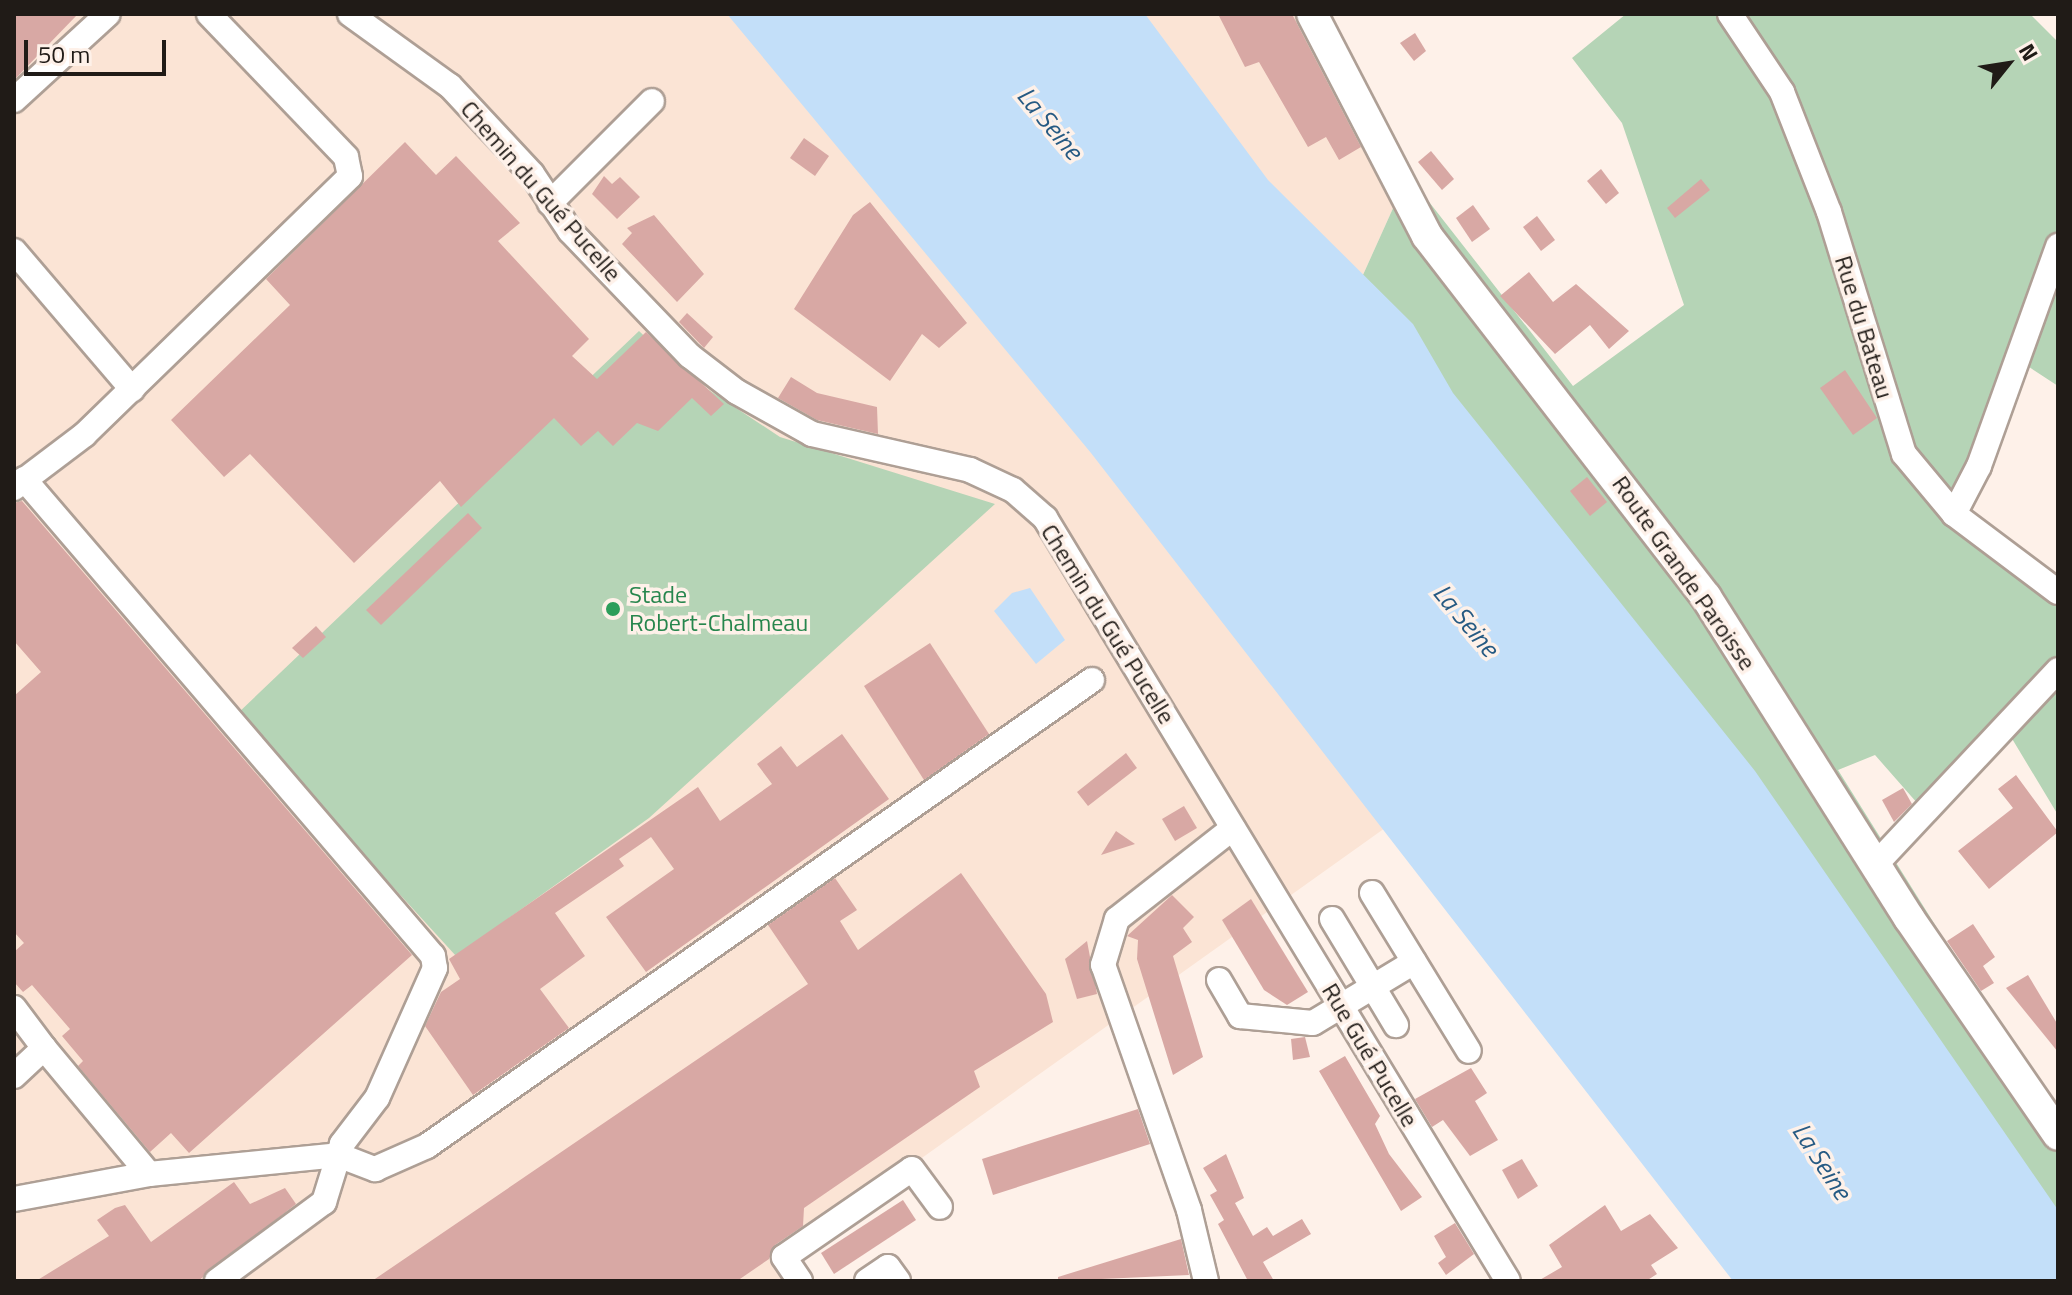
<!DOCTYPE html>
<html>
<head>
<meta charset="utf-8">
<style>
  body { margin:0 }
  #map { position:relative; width:2072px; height:1295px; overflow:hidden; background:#fef1e9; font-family:"Titillium Web",sans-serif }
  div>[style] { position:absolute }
  .built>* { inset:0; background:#fbe4d5 }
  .green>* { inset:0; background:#b5d4b6 }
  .water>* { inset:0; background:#c3dff9 }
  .building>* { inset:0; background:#d8a8a4 }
  .roads { filter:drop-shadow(2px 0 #ae9f95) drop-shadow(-2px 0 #ae9f95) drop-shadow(0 2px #ae9f95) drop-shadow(0 -2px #ae9f95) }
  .minor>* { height:24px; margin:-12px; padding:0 12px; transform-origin:12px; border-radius:12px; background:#fff }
  .major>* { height:30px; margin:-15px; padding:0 15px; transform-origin:15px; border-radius:15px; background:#fff }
  .dots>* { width:22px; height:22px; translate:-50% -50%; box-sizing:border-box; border:4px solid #fef1e9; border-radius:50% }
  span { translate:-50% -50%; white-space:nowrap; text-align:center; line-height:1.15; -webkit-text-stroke:7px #fef1e9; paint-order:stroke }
  .street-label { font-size:24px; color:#201b17 }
  .leisure-label { font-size:24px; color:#27864d }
  .left { translate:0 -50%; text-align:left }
  .water-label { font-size:26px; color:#265a83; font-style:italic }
  .frame { position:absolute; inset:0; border:16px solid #201b17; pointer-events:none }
  .north { position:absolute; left:1968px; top:24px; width:80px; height:80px; -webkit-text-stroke:6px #fef1e9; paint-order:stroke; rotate:60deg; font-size:22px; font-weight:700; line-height:32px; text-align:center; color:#201b17 }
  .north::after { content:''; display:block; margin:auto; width:28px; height:36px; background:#201b17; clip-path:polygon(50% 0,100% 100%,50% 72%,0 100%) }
  .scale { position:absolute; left:24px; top:40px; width:142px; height:36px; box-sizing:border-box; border:4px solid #201b17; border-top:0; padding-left:10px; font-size:24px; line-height:28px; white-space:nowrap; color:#201b17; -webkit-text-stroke:6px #fef1e9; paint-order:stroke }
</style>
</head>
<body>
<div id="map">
  <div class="built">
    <div style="clip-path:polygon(14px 14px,743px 14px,1138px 457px,1385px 828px,787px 1254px,805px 1281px,14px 1281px)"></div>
    <div style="clip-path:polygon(1104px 14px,1319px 14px,1408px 175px,1358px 286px)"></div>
  </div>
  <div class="green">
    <div style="clip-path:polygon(1626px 14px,2030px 14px,2058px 42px,2058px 386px,2026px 365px,1967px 519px,2058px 584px,2058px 815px,2008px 732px,1918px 804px,1875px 755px,1838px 770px,2058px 1121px,2058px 1226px,1358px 286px,1408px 175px,1573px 386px,1684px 305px,1622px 123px,1572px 58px)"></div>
    <div style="clip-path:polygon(639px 331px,683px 373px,780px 437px,995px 504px,649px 818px,456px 956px,236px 715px)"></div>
  </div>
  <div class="water">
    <div style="clip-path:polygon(727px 14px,1145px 14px,1268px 180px,1413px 324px,1453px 393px,1755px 771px,2058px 1210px,2058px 1281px,1733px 1281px,1091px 453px)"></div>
    <div style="clip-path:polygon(1030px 588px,1065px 640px,1036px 664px,994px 611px,1012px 593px)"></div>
  </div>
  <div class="building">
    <div style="clip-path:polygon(14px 14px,78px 14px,14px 80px)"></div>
    <div style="clip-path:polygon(1218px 14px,1292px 14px,1361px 147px,1339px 160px,1326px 137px,1308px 147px,1259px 62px,1245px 67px)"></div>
    <div style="clip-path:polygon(1415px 33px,1426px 51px,1414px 61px,1400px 43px)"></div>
    <div style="clip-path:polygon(804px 138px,829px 156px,815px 176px,790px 158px)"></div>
    <div style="clip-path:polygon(405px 142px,436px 175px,456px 156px,520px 223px,498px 241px,589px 339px,572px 356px,597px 379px,646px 332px,724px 404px,711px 416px,692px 398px,658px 431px,637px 423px,613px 446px,598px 431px,581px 446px,554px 418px,461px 507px,440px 481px,354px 563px,250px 454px,224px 477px,171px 420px,290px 305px,266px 279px)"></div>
    <div style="clip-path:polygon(1431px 151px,1454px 179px,1442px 190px,1418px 162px)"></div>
    <div style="clip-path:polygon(1601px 169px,1619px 193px,1606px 204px,1587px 181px)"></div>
    <div style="clip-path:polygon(604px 176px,612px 184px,620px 177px,640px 197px,617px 219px,592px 194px)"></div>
    <div style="clip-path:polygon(1701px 179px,1710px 190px,1675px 218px,1667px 208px)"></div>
    <div style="clip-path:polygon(870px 202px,967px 323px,939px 348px,922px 334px,890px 381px,794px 309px,853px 215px)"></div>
    <div style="clip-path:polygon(1473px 205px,1490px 229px,1472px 242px,1456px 218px)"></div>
    <div style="clip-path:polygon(654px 215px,704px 274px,677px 302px,622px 244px,632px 233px,627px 228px)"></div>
    <div style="clip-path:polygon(1537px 216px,1555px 240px,1541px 251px,1523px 227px)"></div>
    <div style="clip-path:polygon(1529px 272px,1553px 302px,1576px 284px,1629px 331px,1609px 349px,1590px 325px,1555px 354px,1500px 296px)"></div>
    <div style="clip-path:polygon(687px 313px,713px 337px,704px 348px,679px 322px)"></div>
    <div style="clip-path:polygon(1845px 370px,1877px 418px,1853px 435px,1820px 388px)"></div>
    <div style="clip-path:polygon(791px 377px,817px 393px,877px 407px,878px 434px,817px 420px,778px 398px)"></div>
    <div style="clip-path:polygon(1587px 477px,1607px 502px,1590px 516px,1570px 491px)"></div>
    <div style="clip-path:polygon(22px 501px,412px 955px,189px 1153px,171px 1133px,150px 1152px,78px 1066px,83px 1061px,62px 1036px,70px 1029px,32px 985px,23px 992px,14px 982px,14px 952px,24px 943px,14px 932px,14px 696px,41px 672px,14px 641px,14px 503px)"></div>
    <div style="clip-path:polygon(468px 513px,482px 528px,381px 625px,366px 610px)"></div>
    <div style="clip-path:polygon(316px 626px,326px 637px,303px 658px,292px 648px)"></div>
    <div style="clip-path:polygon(930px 643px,989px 734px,924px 780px,864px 686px)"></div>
    <div style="clip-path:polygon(842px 734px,889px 799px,646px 972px,606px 917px,674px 869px,651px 837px,619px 859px,624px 866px,555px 913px,585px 956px,540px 989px,569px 1028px,473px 1095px,425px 1026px,441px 992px,460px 979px,449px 959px,698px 787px,720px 821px,772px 784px,757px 764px,781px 746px,797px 767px)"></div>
    <div style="clip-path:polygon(1126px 753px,1137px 768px,1088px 806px,1077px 792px)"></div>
    <div style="clip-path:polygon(2016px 775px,2058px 832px,1989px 889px,1958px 851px,2013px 808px,1998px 789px)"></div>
    <div style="clip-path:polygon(1903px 788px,1912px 804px,1894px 822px,1882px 800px)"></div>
    <div style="clip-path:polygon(1184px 806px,1197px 828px,1175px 841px,1162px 819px)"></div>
    <div style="clip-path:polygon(1116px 831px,1135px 844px,1101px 855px)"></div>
    <div style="clip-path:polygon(961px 873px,1046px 994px,1053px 1022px,974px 1071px,980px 1087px,804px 1208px,803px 1226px,775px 1245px,769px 1259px,737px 1281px,372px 1281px,808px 984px,768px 925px,835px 878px,857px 910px,840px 921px,858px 950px)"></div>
    <div style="clip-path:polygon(1172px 895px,1194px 917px,1183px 928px,1192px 942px,1173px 956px,1203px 1057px,1173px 1075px,1137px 959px,1138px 940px,1127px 936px)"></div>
    <div style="clip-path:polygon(1251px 899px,1308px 992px,1287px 1005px,1264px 990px,1222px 920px)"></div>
    <div style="clip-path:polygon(1973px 924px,1995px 957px,1983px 966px,1994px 983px,1981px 991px,1947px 941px)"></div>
    <div style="clip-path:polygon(1087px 941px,1097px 994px,1077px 999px,1065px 959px)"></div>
    <div style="clip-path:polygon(2028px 975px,2058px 1025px,2058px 1052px,2006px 988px)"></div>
    <div style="clip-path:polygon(1305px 1037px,1310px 1057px,1293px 1060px,1291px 1039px)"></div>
    <div style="clip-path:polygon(1345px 1056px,1380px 1116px,1375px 1124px,1389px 1154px,1422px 1197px,1401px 1211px,1319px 1071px)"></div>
    <div style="clip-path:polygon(1471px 1068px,1487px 1093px,1475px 1101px,1498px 1140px,1470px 1156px,1443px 1120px,1432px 1127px,1415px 1099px)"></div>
    <div style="clip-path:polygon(1138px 1109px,1150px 1144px,993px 1195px,982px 1159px)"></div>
    <div style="clip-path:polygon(1226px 1154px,1244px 1198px,1235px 1203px,1253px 1236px,1267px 1227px,1273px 1236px,1302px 1219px,1311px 1234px,1263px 1262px,1274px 1281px,1248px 1281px,1218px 1224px,1224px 1220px,1210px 1195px,1217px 1191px,1203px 1168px)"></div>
    <div style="clip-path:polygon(1522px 1159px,1538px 1186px,1518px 1199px,1502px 1170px)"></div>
    <div style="clip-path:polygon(234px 1182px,250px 1204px,285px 1188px,296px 1204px,198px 1281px,36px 1281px,109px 1236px,97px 1220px,115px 1208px,125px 1205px,151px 1242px)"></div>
    <div style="clip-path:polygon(903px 1200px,916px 1220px,834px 1274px,821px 1253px)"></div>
    <div style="clip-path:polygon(1605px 1205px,1621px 1231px,1650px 1214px,1678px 1248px,1651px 1265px,1657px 1274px,1646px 1281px,1538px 1281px,1562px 1267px,1549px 1245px)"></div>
    <div style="clip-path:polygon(1455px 1223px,1474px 1254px,1446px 1275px,1438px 1263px,1446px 1257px,1434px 1236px)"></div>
    <div style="clip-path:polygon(1181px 1239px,1189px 1275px,1058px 1281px,1058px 1277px)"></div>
  </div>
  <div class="roads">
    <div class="minor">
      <div style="left:350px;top:14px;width:123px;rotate:35.8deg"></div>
      <div style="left:450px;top:86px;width:120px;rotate:47deg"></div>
      <div style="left:532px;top:174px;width:69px;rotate:56.3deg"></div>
      <div style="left:570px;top:231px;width:173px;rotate:46.2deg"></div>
      <div style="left:690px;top:356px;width:59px;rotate:37.5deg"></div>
      <div style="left:737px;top:392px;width:86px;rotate:29.2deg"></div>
      <div style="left:812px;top:434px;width:162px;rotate:12.8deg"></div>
      <div style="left:970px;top:470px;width:47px;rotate:24.9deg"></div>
      <div style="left:1013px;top:490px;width:43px;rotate:41.2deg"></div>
      <div style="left:1045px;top:518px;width:892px;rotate:58.75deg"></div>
      <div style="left:1730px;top:14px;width:94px;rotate:56.3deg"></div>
      <div style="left:1782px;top:92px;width:129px;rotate:68.6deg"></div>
      <div style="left:1829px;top:212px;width:253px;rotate:72.8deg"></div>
      <div style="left:1904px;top:454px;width:78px;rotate:50.2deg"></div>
      <div style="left:1954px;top:514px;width:130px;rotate:36.9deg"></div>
      <div style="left:14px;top:100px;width:127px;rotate:-42.5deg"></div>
      <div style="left:550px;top:203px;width:144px;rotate:-45deg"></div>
      <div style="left:14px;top:251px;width:182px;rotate:49.5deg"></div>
      <div style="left:24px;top:479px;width:628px;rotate:49.39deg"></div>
      <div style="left:433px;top:956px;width:12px;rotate:81deg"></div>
      <div style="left:435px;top:968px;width:142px;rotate:114deg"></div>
      <div style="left:377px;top:1098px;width:58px;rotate:127.3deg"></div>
      <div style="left:342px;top:1144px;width:61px;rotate:107.2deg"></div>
      <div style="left:324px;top:1202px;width:133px;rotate:143.6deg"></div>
      <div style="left:14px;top:488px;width:88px;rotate:-37.1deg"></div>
      <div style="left:84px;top:435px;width:371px;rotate:-44.2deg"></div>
      <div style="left:350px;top:176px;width:19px;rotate:-102deg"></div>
      <div style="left:346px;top:157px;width:198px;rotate:-133.8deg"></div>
      <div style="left:1954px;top:514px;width:54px;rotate:-62.5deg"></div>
      <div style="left:1979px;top:466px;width:234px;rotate:-70.2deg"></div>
      <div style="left:1876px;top:864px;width:266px;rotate:-46.8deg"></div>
      <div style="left:1372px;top:893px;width:185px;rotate:58.5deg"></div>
      <div style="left:1332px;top:919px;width:124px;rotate:58.9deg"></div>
      <div style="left:1219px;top:980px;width:42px;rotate:59.7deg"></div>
      <div style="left:1240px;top:1016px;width:73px;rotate:5.5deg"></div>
      <div style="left:1313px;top:1023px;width:118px;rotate:-31.1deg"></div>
      <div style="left:14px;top:1008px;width:50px;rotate:53.1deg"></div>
      <div style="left:44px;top:1048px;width:41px;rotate:137deg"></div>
      <div style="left:44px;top:1048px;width:164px;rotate:50.2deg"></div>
      <div style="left:149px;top:1174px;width:190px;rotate:-5.7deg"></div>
      <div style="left:338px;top:1155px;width:40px;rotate:21deg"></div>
      <div style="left:375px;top:1169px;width:57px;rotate:-23.9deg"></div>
      <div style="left:427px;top:1146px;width:812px;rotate:-35.02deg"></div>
      <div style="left:14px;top:1199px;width:137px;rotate:-10.5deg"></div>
      <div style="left:800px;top:1281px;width:29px;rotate:-124deg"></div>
      <div style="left:784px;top:1257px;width:155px;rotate:-34.5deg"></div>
      <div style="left:912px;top:1169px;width:47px;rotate:53.6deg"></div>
      <div style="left:867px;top:1281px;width:25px;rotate:-34deg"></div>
      <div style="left:888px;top:1267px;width:17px;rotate:54deg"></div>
      <div style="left:1206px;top:1281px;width:73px;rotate:-103.5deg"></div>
      <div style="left:1189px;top:1210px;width:260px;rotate:-109.3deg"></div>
      <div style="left:1103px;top:965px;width:48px;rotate:-73.1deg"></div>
      <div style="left:1117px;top:919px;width:147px;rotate:-38.1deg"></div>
    </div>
    <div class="major">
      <div style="left:1312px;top:14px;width:250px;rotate:62.6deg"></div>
      <div style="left:1427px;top:236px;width:456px;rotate:52.3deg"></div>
      <div style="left:1706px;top:597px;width:380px;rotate:57.7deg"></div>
      <div style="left:1909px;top:918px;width:263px;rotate:55.5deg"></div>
    </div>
  </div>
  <div class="dots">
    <div style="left:613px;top:609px;background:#2e9e5b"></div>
  </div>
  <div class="street-label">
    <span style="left:541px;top:191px;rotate:49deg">Chemin du Gué Pucelle</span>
    <span style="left:1864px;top:327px;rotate:73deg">Rue du Bateau</span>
    <span style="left:1684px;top:573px;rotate:55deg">Route Grande Paroisse</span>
    <span style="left:1108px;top:624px;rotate:58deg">Chemin du Gué Pucelle</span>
    <span style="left:1370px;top:1055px;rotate:59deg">Rue Gué Pucelle</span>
  </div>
  <div class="leisure-label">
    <span class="left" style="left:629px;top:609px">Stade<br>Robert-Chalmeau</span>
  </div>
  <div class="water-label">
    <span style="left:1050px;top:123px;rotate:50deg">La Seine</span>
    <span style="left:1466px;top:620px;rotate:50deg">La Seine</span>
    <span style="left:1822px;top:1161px;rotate:57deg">La Seine</span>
  </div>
  <div class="frame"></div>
  <div class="north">N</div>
  <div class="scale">50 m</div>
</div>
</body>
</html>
